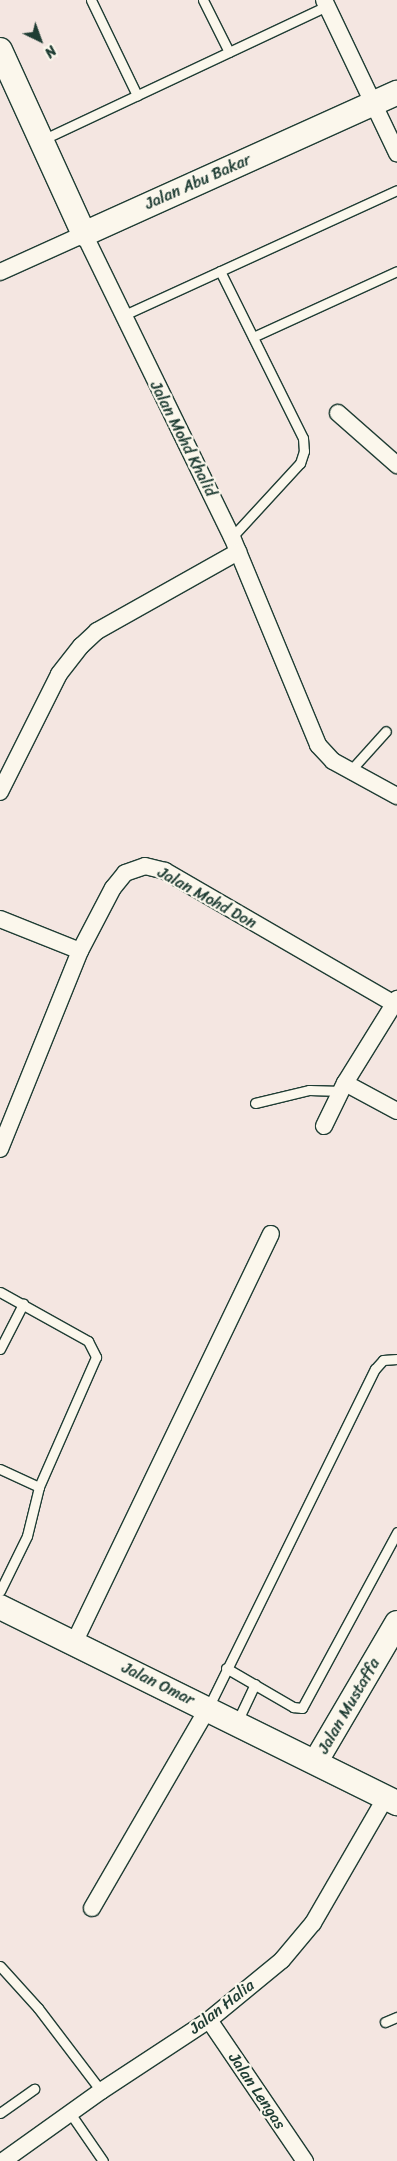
<!DOCTYPE html>
<html>
<head>
<meta charset="utf-8">
<style>
  body { margin:0 }
  #map { position:relative; width:397px; height:2161px; overflow:hidden; background:#f4e6e1; font-family:Sriracha,sans-serif }
  div>[style] { position:absolute }
  .roads { filter:drop-shadow(1px 0 #1f3d34) drop-shadow(-1px 0 #1f3d34) drop-shadow(0 1px #1f3d34) drop-shadow(0 -1px #1f3d34) }
  .lane>* { height:9px; margin:-4.5px; padding:0 4.5px; transform-origin:4.5px; border-radius:4.5px; background:#fbf7ec }
  .street>* { height:16px; margin:-8px; padding:0 8px; transform-origin:8px; border-radius:8px; background:#fbf7ec }
  .secondary>* { height:24px; margin:-12px; padding:0 12px; transform-origin:12px; border-radius:12px; background:#fbf7ec }
  span { translate:-50% -50%; white-space:nowrap; text-align:center; line-height:1.15; -webkit-text-stroke:4.5px #fbf7ec; paint-order:stroke }
  .street-label { font-size:16px; color:#1f3d34 }
  .north { position:absolute; left:15px; top:15px; width:50px; height:50px; -webkit-text-stroke:4px #fbf7ec; paint-order:stroke; rotate:138deg; font-size:14px; font-weight:700; line-height:20px; text-align:center; color:#1f3d34 }
  .north::after { content:''; display:block; margin:auto; width:18px; height:22px; background:#1f3d34; clip-path:polygon(50% 0,100% 100%,50% 72%,0 100%) }
</style>
</head>
<body>
<div id="map">
  <div class="roads">
    <div class="lane">
      <div style="left:91px;top:0;width:106px;rotate:64.2deg"></div>
      <div style="left:203px;top:0;width:58px;rotate:63.4deg"></div>
      <div style="left:42px;top:140px;width:315px;rotate:-25.2deg"></div>
      <div style="left:220px;top:271px;width:186px;rotate:63.6deg"></div>
      <div style="left:303px;top:438px;width:13px;rotate:86deg"></div>
      <div style="left:304px;top:451px;width:13px;rotate:108deg"></div>
      <div style="left:300px;top:463px;width:100px;rotate:132.6deg"></div>
      <div style="left:122px;top:316px;width:302px;rotate:-24.6deg"></div>
      <div style="left:253px;top:337px;width:158px;rotate:-24.6deg"></div>
      <div style="left:351px;top:770px;width:52px;rotate:-48.1deg"></div>
      <div style="left:255px;top:1103px;width:56px;rotate:-13.5deg"></div>
      <div style="left:309px;top:1090px;width:32px;rotate:2deg"></div>
      <div style="left:0;top:1292px;width:101px;rotate:29.1deg"></div>
      <div style="left:88px;top:1341px;width:18px;rotate:63deg"></div>
      <div style="left:96px;top:1357px;width:142px;rotate:113.7deg"></div>
      <div style="left:39px;top:1487px;width:50px;rotate:103.8deg"></div>
      <div style="left:27px;top:1536px;width:61px;rotate:116.1deg"></div>
      <div style="left:0;top:1349px;width:51px;rotate:-62.9deg"></div>
      <div style="left:0;top:1469px;width:43px;rotate:24.8deg"></div>
      <div style="left:226px;top:1668px;width:78px;rotate:30.2deg"></div>
      <div style="left:293px;top:1707px;width:9px;rotate:6deg"></div>
      <div style="left:302px;top:1708px;width:200px;rotate:-61.6deg"></div>
      <div style="left:208px;top:1708px;width:378px;rotate:-63.8deg"></div>
      <div style="left:375px;top:1369px;width:12px;rotate:-48deg"></div>
      <div style="left:383px;top:1360px;width:14px;rotate:-4deg"></div>
      <div style="left:237px;top:1722px;width:42px;rotate:-64.7deg"></div>
      <div style="left:0;top:1966px;width:57px;rotate:47.9deg"></div>
      <div style="left:38px;top:2008px;width:104px;rotate:52.8deg"></div>
      <div style="left:385px;top:2022px;width:13px;rotate:-23deg"></div>
      <div style="left:0;top:2113px;width:42px;rotate:-35.2deg"></div>
      <div style="left:70px;top:2113px;width:58px;rotate:55.5deg"></div>
    </div>
    <div class="street">
      <div style="left:324px;top:0;width:170px;rotate:64.5deg"></div>
      <div style="left:0;top:272px;width:92px;rotate:-24.3deg"></div>
      <div style="left:84px;top:234px;width:337px;rotate:64deg"></div>
      <div style="left:232px;top:537px;width:225px;rotate:67.5deg"></div>
      <div style="left:318px;top:745px;width:22px;rotate:47deg"></div>
      <div style="left:333px;top:761px;width:73px;rotate:28.7deg"></div>
      <div style="left:338px;top:413px;width:79px;rotate:41.4deg"></div>
      <div style="left:0;top:792px;width:132px;rotate:-63.4deg"></div>
      <div style="left:59px;top:674px;width:36px;rotate:-52deg"></div>
      <div style="left:81px;top:646px;width:22px;rotate:-43deg"></div>
      <div style="left:97px;top:631px;width:162px;rotate:-29.3deg"></div>
      <div style="left:0;top:919px;width:86px;rotate:21.8deg"></div>
      <div style="left:345px;top:1083px;width:59px;rotate:28.3deg"></div>
      <div style="left:324px;top:1126px;width:48px;rotate:-64deg"></div>
      <div style="left:345px;top:1083px;width:99px;rotate:-58.2deg"></div>
      <div style="left:0;top:1149px;width:214px;rotate:-68deg"></div>
      <div style="left:80px;top:951px;width:71px;rotate:-62.4deg"></div>
      <div style="left:113px;top:888px;width:19px;rotate:-51deg"></div>
      <div style="left:125px;top:873px;width:21px;rotate:-19deg"></div>
      <div style="left:145px;top:866px;width:21px;rotate:14deg"></div>
      <div style="left:165px;top:871px;width:265px;rotate:30.1deg"></div>
      <div style="left:74px;top:1643px;width:454px;rotate:-64.3deg"></div>
      <div style="left:92px;top:1908px;width:231px;rotate:-59.9deg"></div>
      <div style="left:209px;top:2020px;width:171px;rotate:55.8deg"></div>
      <div style="left:3px;top:2161px;width:120px;rotate:-35.5deg"></div>
      <div style="left:101px;top:2091px;width:129px;rotate:-33.3deg"></div>
      <div style="left:209px;top:2020px;width:94px;rotate:-39.4deg"></div>
      <div style="left:282px;top:1960px;width:48px;rotate:-50deg"></div>
      <div style="left:313px;top:1923px;width:143px;rotate:-59.9deg"></div>
    </div>
    <div class="secondary">
      <div style="left:0;top:50px;width:202px;rotate:65.5deg"></div>
      <div style="left:84px;top:234px;width:343px;rotate:-24.3deg"></div>
      <div style="left:0;top:1607px;width:443px;rotate:26.3deg"></div>
      <div style="left:316px;top:1761px;width:160px;rotate:-59.6deg"></div>
    </div>
  </div>
  <div class="street-label">
    <span style="left:198px;top:182px;rotate:-24deg">Jalan Abu Bakar</span>
    <span style="left:183px;top:439px;rotate:63deg">Jalan Mohd Khalid</span>
    <span style="left:207px;top:898px;rotate:29deg">Jalan Mohd Don</span>
    <span style="left:158px;top:1684px;rotate:26deg">Jalan Omar</span>
    <span style="left:349px;top:1706px;rotate:-60deg">Jalan Mustaffa</span>
    <span style="left:222px;top:2007px;rotate:-38deg">Jalan Halia</span>
    <span style="left:257px;top:2091px;rotate:56deg">Jalan Lengas</span>
  </div>
  <div class="north">N</div>
</div>
</body>
</html>
